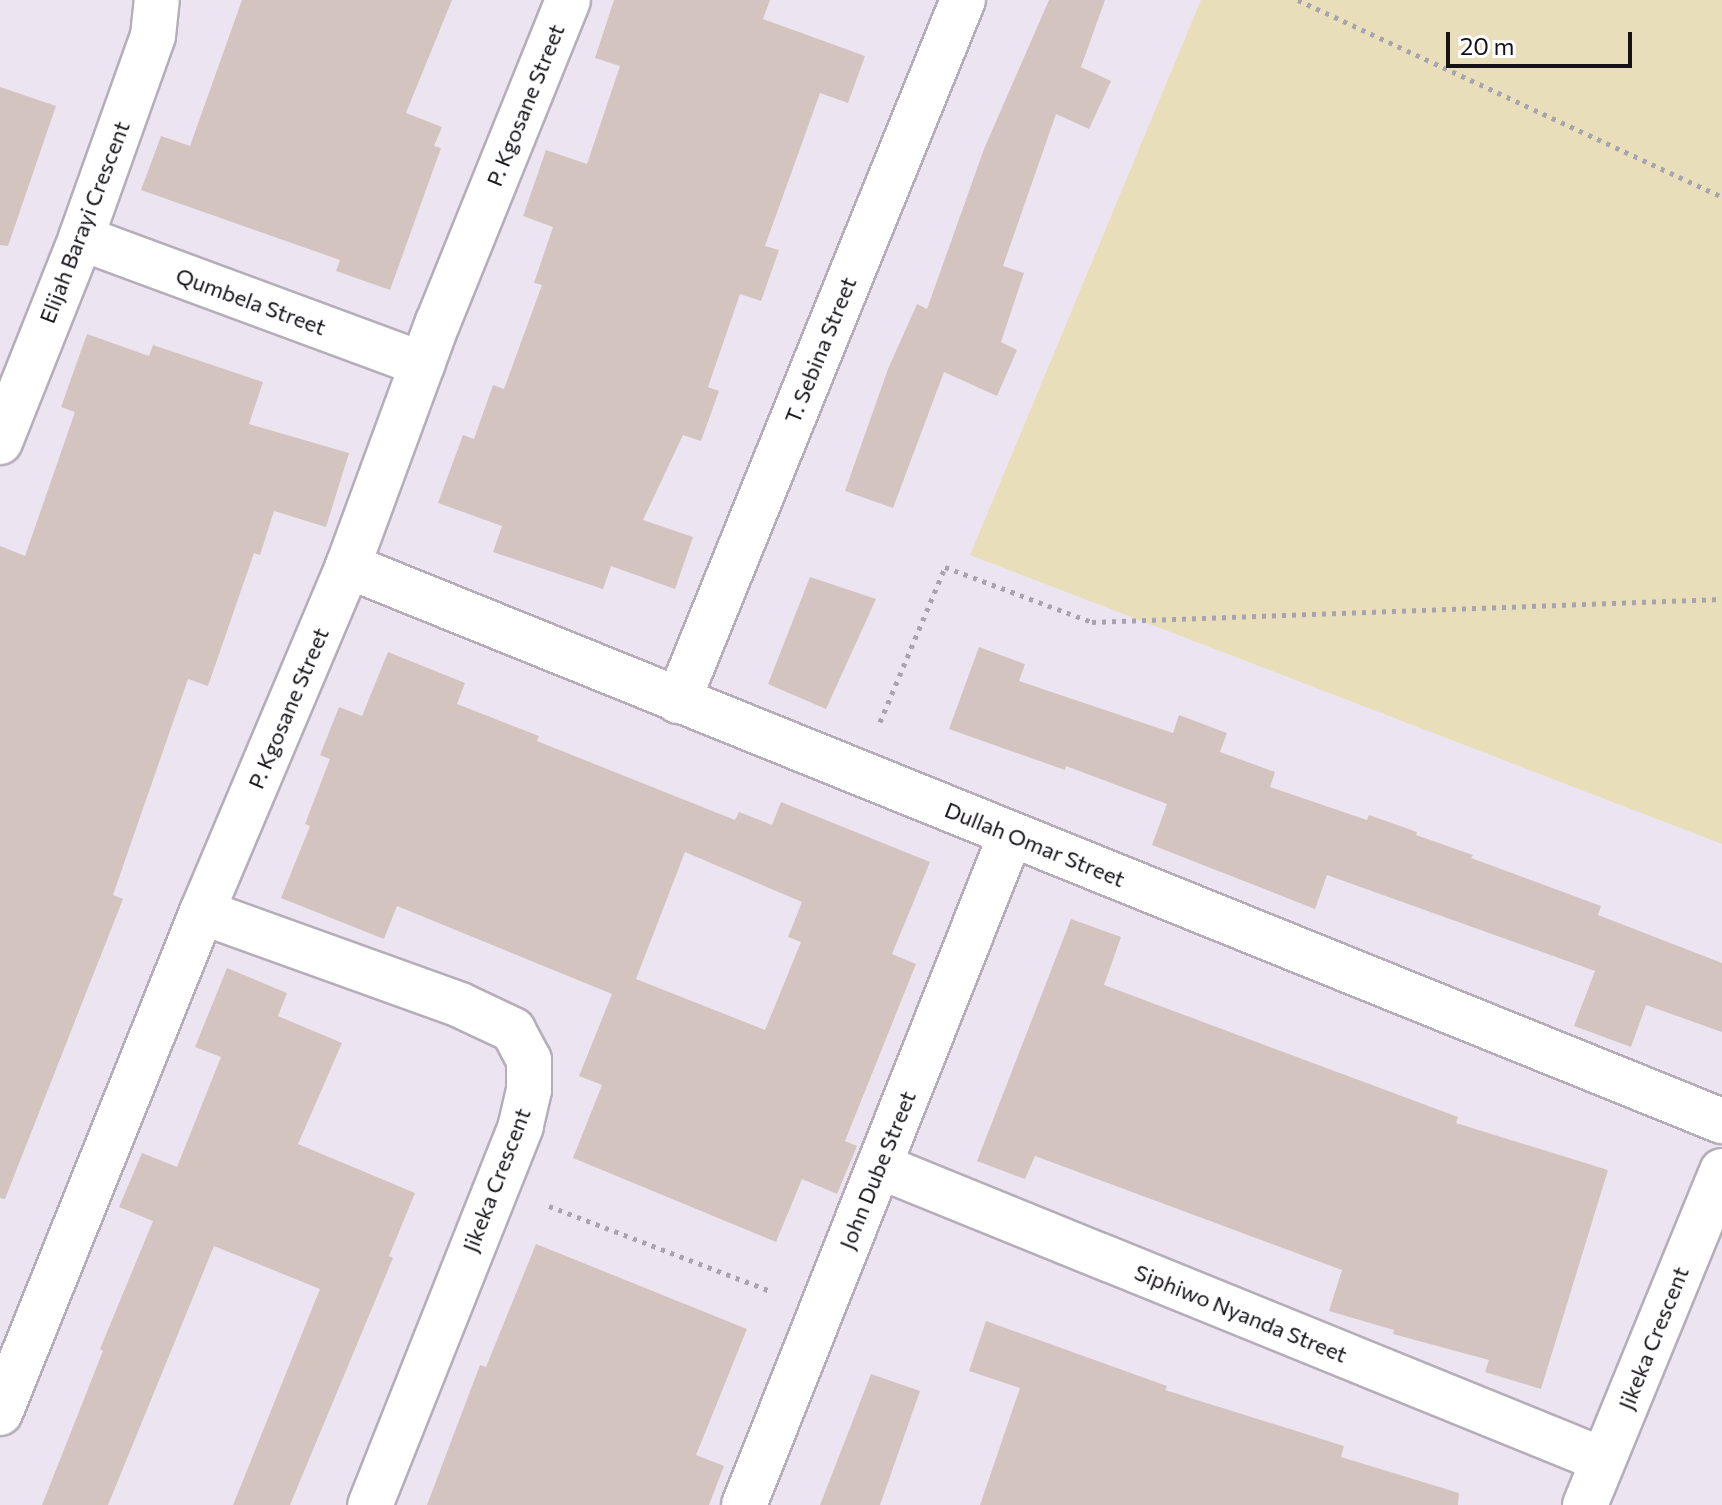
<!DOCTYPE html>
<html>
<head>
<meta charset="utf-8">
<style>
  body { margin:0 }
  #map { position:relative; width:1722px; height:1505px; overflow:hidden; background:#ece5f1; font-family:Commissioner,sans-serif }
  div>[style] { position:absolute }
  .sand>* { inset:0; background:#e8dfba }
  .building>* { inset:0; background:#d3c4bf }
  .path>* { height:5px; margin-top:-2.5px; transform-origin:0; background:repeating-linear-gradient(90deg,#a9a3ad 0 4px,transparent 0 10px) }
  .roads { filter:drop-shadow(2px 0 #b5aeb9) drop-shadow(-2px 0 #b5aeb9) drop-shadow(0 2px #b5aeb9) drop-shadow(0 -2px #b5aeb9) }
  .minor>* { height:44px; margin:-22px; padding:0 22px; transform-origin:22px; border-radius:22px; background:#fff }
  span { translate:-50% -50%; white-space:nowrap; text-align:center; line-height:1.15; -webkit-text-stroke:6px #fff; paint-order:stroke }
  .street-label { font-size:22px; color:#151217 }
  .scale { position:absolute; left:1446px; top:32px; width:186px; height:36px; box-sizing:border-box; border:4px solid #151217; border-top:0; padding-left:10px; font-size:24px; line-height:28px; white-space:nowrap; color:#151217; -webkit-text-stroke:6px #fff; paint-order:stroke }
</style>
</head>
<body>
<div id="map">
  <div class="sand">
    <div style="clip-path:polygon(1201px 0,1722px 0,1722px 844px,970px 555px)"></div>
  </div>
  <div class="building">
    <div style="clip-path:polygon(242px 0,452px 0,406px 113px,442px 127px,434px 146px,441px 148px,390px 290px,336px 271px,340px 260px,141px 190px,161px 136px,190px 146px)"></div>
    <div style="clip-path:polygon(614px 0,770px 0,763px 19px,865px 56px,848px 103px,820px 93px,765px 246px,779px 250px,761px 301px,740px 294px,708px 387px,719px 391px,701px 441px,683px 435px,643px 520px,693px 537px,675px 589px,611px 566px,603px 589px,493px 552px,502px 526px,438px 503px,463px 435px,474px 439px,493px 385px,504px 389px,542px 285px,534px 283px,553px 227px,523px 216px,546px 150px,587px 164px,620px 66px,595px 58px)"></div>
    <div style="clip-path:polygon(1049px 0,1105px 0,1081px 67px,1111px 81px,1089px 129px,1056px 114px,1003px 266px,1024px 273px,1001px 342px,1017px 350px,997px 396px,944px 372px,893px 508px,845px 491px,888px 369px,917px 304px,927px 309px,984px 149px)"></div>
    <div style="clip-path:polygon(0 87px,56px 106px,8px 246px,0 245px)"></div>
    <div style="clip-path:polygon(87px 334px,149px 356px,153px 345px,263px 382px,249px 424px,349px 453px,326px 527px,274px 511px,260px 555px,254px 553px,208px 686px,188px 679px,113px 895px,123px 899px,5px 1199px,0 1198px,0 546px,25px 556px,75px 412px,61px 407px)"></div>
    <div style="clip-path:polygon(810px 577px,876px 599px,826px 709px,768px 684px)"></div>
    <div style="clip-path:polygon(979px 647px,1025px 664px,1019px 681px,1173px 733px,1179px 715px,1227px 733px,1220px 752px,1275px 772px,1270px 787px,1367px 820px,1369px 815px,1417px 832px,1416px 835px,1473px 855px,1471px 858px,1601px 906px,1598px 915px,1722px 963px,1722px 1032px,1646px 1005px,1631px 1047px,1574px 1026px,1595px 971px,1327px 875px,1315px 909px,1152px 845px,1167px 804px,1066px 766px,1065px 770px,949px 729px)"></div>
    <div style="clip-path:polygon(evenodd,388px 652px,465px 683px,457px 704px,539px 736px,537px 741px,735px 820px,739px 812px,772px 825px,781px 802px,930px 862px,892px 954px,916px 964px,845px 1141px,857px 1146px,837px 1194px,802px 1179px,776px 1242px,573px 1158px,602px 1085px,579px 1076px,612px 994px,397px 906px,384px 939px,281px 898px,310px 826px,305px 824px,330px 759px,320px 755px,339px 707px,362px 716px,388px 652px,685px 852px,802px 902px,788px 937px,801px 942px,765px 1030px,636px 979px,685px 852px)"></div>
    <div style="clip-path:polygon(1071px 919px,1121px 937px,1104px 985px,1458px 1117px,1456px 1123px,1608px 1170px,1541px 1389px,1485px 1372px,1489px 1360px,1393px 1334px,1394px 1330px,1329px 1311px,1342px 1270px,1035px 1156px,1025px 1179px,977px 1161px)"></div>
    <div style="clip-path:polygon(227px 968px,287px 993px,278px 1016px,342px 1043px,298px 1144px,415px 1193px,389px 1256px,393px 1258px,290px 1505px,233px 1505px,320px 1289px,214px 1246px,108px 1505px,42px 1505px,103px 1351px,100px 1349px,153px 1221px,119px 1207px,142px 1153px,177px 1167px,221px 1057px,195px 1047px)"></div>
    <div style="clip-path:polygon(536px 1244px,747px 1329px,696px 1455px,724px 1466px,709px 1505px,427px 1505px,480px 1365px,486px 1367px)"></div>
    <div style="clip-path:polygon(986px 1321px,1167px 1386px,1165px 1390px,1344px 1446px,1341px 1457px,1459px 1493px,1458px 1505px,980px 1505px,1020px 1388px,969px 1371px)"></div>
    <div style="clip-path:polygon(871px 1374px,920px 1391px,880px 1505px,820px 1505px)"></div>
  </div>
  <div class="path">
    <div style="left:1298px;top:0;width:468px;rotate:24.9deg"></div>
    <div style="left:880px;top:722px;width:168px;rotate:-67.2deg"></div>
    <div style="left:945px;top:567px;width:157px;rotate:20.5deg"></div>
    <div style="left:1092px;top:622px;width:630px;rotate:-2.09deg"></div>
    <div style="left:549px;top:1206px;width:238px;rotate:21deg"></div>
  </div>
  <div class="roads">
    <div class="minor">
      <div style="left:81px;top:238px;width:364px;rotate:20.3deg"></div>
      <div style="left:0;top:442px;width:219px;rotate:-68.3deg"></div>
      <div style="left:81px;top:238px;width:214px;rotate:-70.4deg"></div>
      <div style="left:153px;top:36px;width:36px;rotate:-84deg"></div>
      <div style="left:348px;top:566px;width:1482px;rotate:22deg"></div>
      <div style="left:678px;top:701px;width:757px;rotate:-67.88deg"></div>
      <div style="left:202px;top:912px;width:274px;rotate:19.8deg"></div>
      <div style="left:460px;top:1005px;width:59px;rotate:25.3deg"></div>
      <div style="left:513px;top:1030px;width:34px;rotate:62deg"></div>
      <div style="left:529px;top:1060px;width:30px;rotate:90deg"></div>
      <div style="left:529px;top:1090px;width:37px;rotate:103deg"></div>
      <div style="left:521px;top:1126px;width:408px;rotate:111.7deg"></div>
      <div style="left:879px;top:1166px;width:781px;rotate:22.1deg"></div>
      <div style="left:0;top:1413px;width:540px;rotate:-68.04deg"></div>
      <div style="left:202px;top:912px;width:376px;rotate:-67.1deg"></div>
      <div style="left:348px;top:566px;width:260px;rotate:-69.8deg"></div>
      <div style="left:438px;top:322px;width:347px;rotate:-68deg"></div>
      <div style="left:744px;top:1505px;width:722px;rotate:-68.3deg"></div>
      <div style="left:1585px;top:1505px;width:361px;rotate:-67.7deg"></div>
    </div>
  </div>
  <div class="street-label">
    <span style="left:525px;top:105px;rotate:-68deg">P. Kgosane Street</span>
    <span style="left:84px;top:222px;rotate:-69deg">Elijah Barayi Crescent</span>
    <span style="left:251px;top:301px;rotate:20deg">Qumbela Street</span>
    <span style="left:820px;top:350px;rotate:-68deg">T. Sebina Street</span>
    <span style="left:288px;top:708px;rotate:-67deg">P. Kgosane Street</span>
    <span style="left:1035px;top:844px;rotate:22deg">Dullah Omar Street</span>
    <span style="left:877px;top:1170px;rotate:-68deg">John Dube Street</span>
    <span style="left:496px;top:1180px;rotate:-69deg">Jikeka Crescent</span>
    <span style="left:1241px;top:1313px;rotate:22deg">Siphiwo Nyanda Street</span>
    <span style="left:1653px;top:1338px;rotate:-68deg">Jikeka Crescent</span>
  </div>
  <div class="scale">20 m</div>
</div>
</body>
</html>
